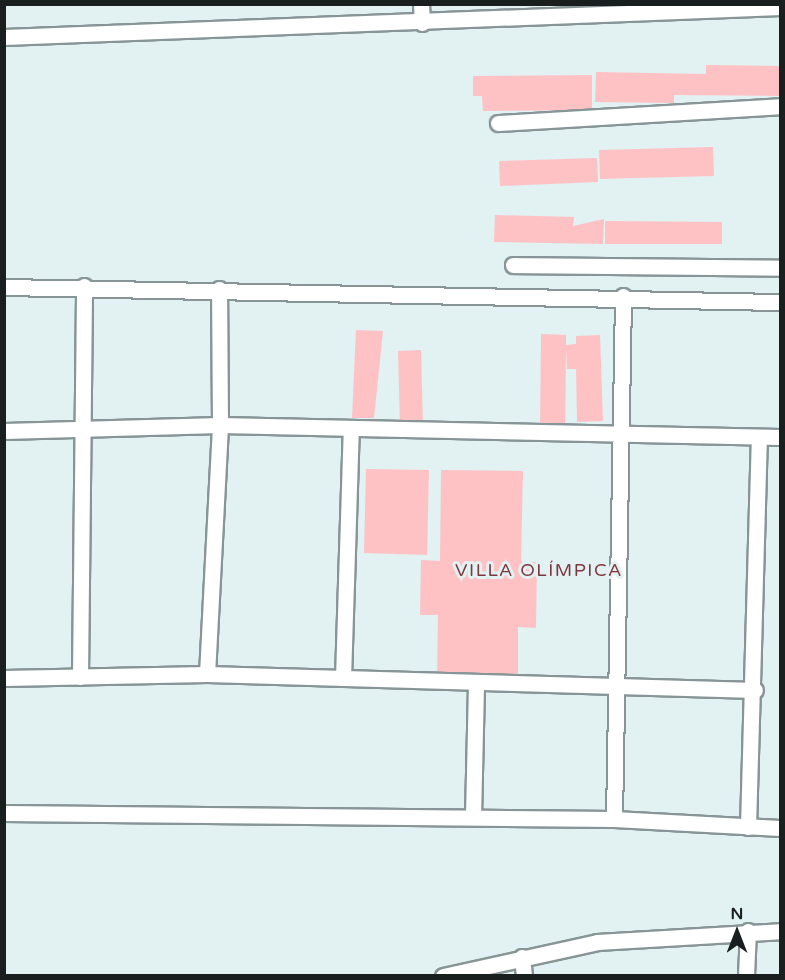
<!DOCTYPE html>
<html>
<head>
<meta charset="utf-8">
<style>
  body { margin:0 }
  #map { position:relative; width:785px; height:980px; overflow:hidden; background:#e2f1f2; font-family:"Varela Round",sans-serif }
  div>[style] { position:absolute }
  .building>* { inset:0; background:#fec2c5 }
  .roads { filter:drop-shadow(2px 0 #879596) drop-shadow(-2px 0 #879596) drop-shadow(0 2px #879596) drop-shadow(0 -2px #879596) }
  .street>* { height:15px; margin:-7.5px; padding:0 7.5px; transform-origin:7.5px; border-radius:7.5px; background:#fff }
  span { translate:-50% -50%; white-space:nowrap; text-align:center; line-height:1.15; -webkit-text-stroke:6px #e2f1f2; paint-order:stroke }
  .neighbourhood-label { font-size:18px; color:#7f373f; letter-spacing:1.5px }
  .frame { position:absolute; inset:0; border:6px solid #191e1e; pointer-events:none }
  .north { position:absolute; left:707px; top:902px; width:60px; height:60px; -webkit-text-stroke:4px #e2f1f2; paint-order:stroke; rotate:0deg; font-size:16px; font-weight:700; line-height:24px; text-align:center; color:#191e1e }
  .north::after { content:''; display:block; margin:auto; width:21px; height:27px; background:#191e1e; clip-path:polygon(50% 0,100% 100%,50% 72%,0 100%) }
</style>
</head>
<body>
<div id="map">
  <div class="building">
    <div style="clip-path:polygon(706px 65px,780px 66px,780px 96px,674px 95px,674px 103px,595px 102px,596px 72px,706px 74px)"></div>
    <div style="clip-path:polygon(592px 75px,592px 110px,483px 111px,482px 96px,473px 96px,473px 76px)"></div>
    <div style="clip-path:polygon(713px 147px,714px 176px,600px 179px,599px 150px)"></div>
    <div style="clip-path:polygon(597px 158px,598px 182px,500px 186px,499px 161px)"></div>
    <div style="clip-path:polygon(495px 215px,574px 217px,573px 226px,604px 219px,603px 244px,494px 242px)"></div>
    <div style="clip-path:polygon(605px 221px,722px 222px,722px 244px,605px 244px)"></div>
    <div style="clip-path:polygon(356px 330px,383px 331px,374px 418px,352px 418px)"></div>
    <div style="clip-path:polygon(541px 334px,566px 335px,566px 345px,576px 344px,576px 336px,600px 335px,603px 421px,577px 422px,576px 369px,567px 369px,566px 349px,565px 428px,540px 427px)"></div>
    <div style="clip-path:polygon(421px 350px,423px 424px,400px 425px,398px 351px)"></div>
    <div style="clip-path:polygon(366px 469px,429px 470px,427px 555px,364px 553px)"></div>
    <div style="clip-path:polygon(441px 470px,523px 471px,521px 562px,537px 562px,536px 628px,518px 627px,518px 679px,437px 678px,438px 615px,420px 615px,421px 560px,440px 561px)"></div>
  </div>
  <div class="roads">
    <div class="street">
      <div style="left:421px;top:4px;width:19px;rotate:87deg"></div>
      <div style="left:4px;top:37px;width:777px;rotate:-2.21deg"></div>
      <div style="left:498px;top:123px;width:283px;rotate:-3.4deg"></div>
      <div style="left:513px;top:265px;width:267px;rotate:0.6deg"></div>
      <div style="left:4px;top:287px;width:776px;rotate:1.11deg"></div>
      <div style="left:4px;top:431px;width:216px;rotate:-1.6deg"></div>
      <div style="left:220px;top:425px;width:560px;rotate:1.23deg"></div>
      <div style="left:207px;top:674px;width:249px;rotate:-87deg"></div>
      <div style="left:220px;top:425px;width:136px;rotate:-90.4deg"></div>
      <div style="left:80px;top:677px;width:391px;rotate:-89.4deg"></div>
      <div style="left:4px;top:678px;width:203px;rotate:-1.1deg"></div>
      <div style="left:207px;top:674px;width:548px;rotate:1.67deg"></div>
      <div style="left:343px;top:678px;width:250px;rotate:-88.2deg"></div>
      <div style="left:4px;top:813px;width:610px;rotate:0.56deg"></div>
      <div style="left:614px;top:819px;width:166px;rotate:3.1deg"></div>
      <div style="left:473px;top:817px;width:134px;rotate:-88.7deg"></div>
      <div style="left:614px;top:819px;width:523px;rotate:-89.01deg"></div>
      <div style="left:748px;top:827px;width:390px;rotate:-88.4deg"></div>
      <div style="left:522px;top:957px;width:19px;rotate:84deg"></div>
      <div style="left:443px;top:976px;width:158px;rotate:-12.4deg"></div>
      <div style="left:597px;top:942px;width:183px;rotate:-3.4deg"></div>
      <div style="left:746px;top:976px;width:45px;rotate:-87.5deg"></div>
    </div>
  </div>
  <div class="neighbourhood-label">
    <span style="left:539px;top:570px">VILLA OLÍMPICA</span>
  </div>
  <div class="frame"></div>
  <div class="north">N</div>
</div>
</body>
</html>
